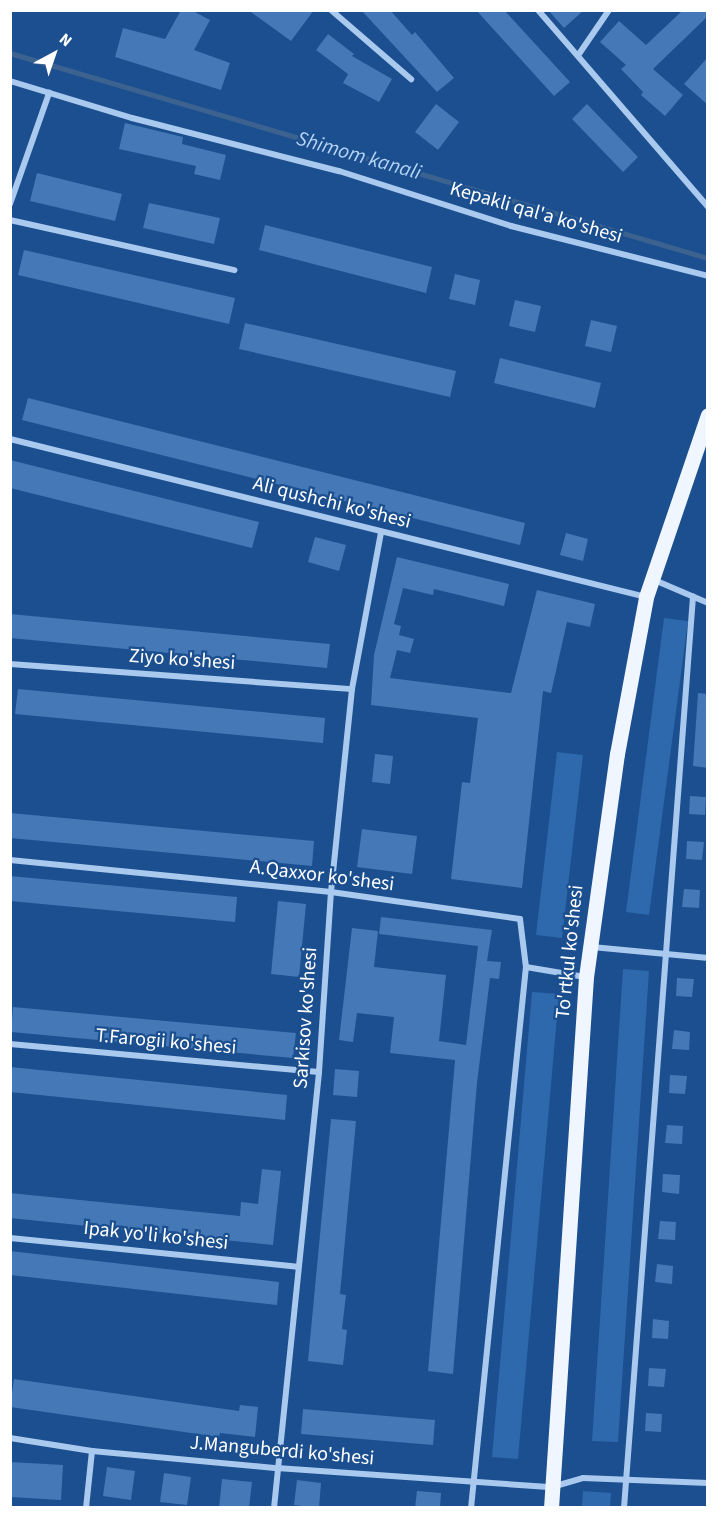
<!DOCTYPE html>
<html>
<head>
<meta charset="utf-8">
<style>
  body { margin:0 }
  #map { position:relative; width:718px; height:1518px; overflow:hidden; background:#1b4f8f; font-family:"Source Sans 3",sans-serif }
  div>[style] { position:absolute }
  .green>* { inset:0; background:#2e69ad }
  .stream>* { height:4.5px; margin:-2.25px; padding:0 2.25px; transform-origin:2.25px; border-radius:2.25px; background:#3c6290 }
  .building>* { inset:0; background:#4478b7 }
  .minor>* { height:6px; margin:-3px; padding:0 3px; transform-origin:3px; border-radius:3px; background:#a9c9ee }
  .primary>* { height:15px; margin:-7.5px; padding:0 7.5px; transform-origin:7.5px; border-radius:7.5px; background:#f0f6ff }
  span { translate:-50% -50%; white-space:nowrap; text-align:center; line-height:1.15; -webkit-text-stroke:4.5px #1b4f8f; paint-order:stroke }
  .street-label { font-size:20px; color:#fff }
  .water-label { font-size:21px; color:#b5d3f5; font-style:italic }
  .frame { position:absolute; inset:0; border:12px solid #fff; pointer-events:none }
  .north { position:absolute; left:24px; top:24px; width:60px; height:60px; -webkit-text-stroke:4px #1b4f8f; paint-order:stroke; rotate:40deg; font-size:16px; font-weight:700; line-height:24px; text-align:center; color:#fff }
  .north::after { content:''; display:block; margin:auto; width:21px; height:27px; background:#fff; clip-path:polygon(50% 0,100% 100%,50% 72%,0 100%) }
</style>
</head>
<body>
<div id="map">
  <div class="green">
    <div style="clip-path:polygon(664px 618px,688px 621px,649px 915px,626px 912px)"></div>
    <div style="clip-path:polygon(557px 752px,583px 755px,562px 938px,536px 935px)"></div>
    <div style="clip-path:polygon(623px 969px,649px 971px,618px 1442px,592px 1441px)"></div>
    <div style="clip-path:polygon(532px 992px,559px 994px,518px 1459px,492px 1457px)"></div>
    <div style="clip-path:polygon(583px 1491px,611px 1493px,610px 1507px,582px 1507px)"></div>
  </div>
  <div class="stream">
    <div style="left:10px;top:53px;width:727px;rotate:16.37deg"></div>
  </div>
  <div class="building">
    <div style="clip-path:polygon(181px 10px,191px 10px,210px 20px,194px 50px,230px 63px,221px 90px,115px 57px,123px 28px,165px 39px)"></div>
    <div style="clip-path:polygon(248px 10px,314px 10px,291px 41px)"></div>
    <div style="clip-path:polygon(361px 10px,390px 10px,412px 35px,415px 32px,454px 78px,437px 92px)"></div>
    <div style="clip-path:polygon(476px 10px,504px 10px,570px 82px,554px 96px)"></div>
    <div style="clip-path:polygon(548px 10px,584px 10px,564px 28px)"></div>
    <div style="clip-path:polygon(683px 10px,708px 10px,708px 16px,653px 69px,683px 95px,665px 116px,641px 95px,643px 92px,621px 69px,626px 65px,600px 42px,619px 21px,646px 45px)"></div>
    <div style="clip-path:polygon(328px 34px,354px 54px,352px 56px,392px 79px,379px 102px,343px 83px,348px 74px,316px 50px)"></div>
    <div style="clip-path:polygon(708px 57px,708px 105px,684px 84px)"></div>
    <div style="clip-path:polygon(436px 104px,459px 122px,438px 150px,415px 132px)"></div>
    <div style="clip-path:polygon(587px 104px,638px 157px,623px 172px,572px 119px)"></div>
    <div style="clip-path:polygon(125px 123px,183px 137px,182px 144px,226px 155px,220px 180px,194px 174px,196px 166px,119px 149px)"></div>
    <div style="clip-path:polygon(37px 173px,122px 194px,115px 221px,30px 201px)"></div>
    <div style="clip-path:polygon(149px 203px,220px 218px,214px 244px,143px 228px)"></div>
    <div style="clip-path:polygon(265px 225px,432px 267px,426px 293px,259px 250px)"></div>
    <div style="clip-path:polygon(24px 250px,235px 298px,229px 324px,18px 275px)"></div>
    <div style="clip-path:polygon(455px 274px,480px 280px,475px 305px,449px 299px)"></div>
    <div style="clip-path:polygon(515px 300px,541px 306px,535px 332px,509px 326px)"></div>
    <div style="clip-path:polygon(591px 320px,617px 326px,611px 352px,585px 346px)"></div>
    <div style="clip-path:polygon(245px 323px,456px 371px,450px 397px,239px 349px)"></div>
    <div style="clip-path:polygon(500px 358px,601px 383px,595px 408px,494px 383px)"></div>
    <div style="clip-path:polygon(28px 398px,525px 523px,520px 545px,22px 420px)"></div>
    <div style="clip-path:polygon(10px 460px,259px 522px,252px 548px,10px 488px)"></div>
    <div style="clip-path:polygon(566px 533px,588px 539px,583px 561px,560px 555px)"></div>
    <div style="clip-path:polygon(315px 537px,346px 545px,339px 571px,308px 562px)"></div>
    <div style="clip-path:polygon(397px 557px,509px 584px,504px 606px,434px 589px,433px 595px,403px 588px,394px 624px,401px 626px,399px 635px,414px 639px,410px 653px,397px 650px,390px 678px,511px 693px,537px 590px,595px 604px,590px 627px,567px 622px,551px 693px,543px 691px,522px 888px,451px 879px,462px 782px,470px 783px,478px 718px,371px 705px,374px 655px)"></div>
    <div style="clip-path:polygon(10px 614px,330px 644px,327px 668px,10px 638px)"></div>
    <div style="clip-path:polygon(18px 689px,325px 718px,323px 743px,15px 714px)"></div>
    <div style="clip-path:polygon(698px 693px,708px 694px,708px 768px,693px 766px)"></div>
    <div style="clip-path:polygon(375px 754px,393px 756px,390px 784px,372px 782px)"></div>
    <div style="clip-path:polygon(690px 796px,706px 797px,705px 815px,689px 814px)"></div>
    <div style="clip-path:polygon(10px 813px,314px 841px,312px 866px,10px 838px)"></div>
    <div style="clip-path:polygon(362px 829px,417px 836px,412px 874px,357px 867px)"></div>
    <div style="clip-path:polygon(687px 841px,704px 842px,702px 860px,686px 859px)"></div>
    <div style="clip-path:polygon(10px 876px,237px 897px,235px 922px,10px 901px)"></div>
    <div style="clip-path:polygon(684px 889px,700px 890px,699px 908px,682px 907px)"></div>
    <div style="clip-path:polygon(278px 901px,306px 904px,299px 977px,271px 974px)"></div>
    <div style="clip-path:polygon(381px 917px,492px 930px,487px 961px,501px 962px,499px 979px,490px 978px,477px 1083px,453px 1374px,428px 1371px,455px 1060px,390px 1053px,394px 1017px,357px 1013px,353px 1042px,339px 1040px,352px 928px,378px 931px,374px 967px,446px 975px,439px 1041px,466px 1045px,478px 946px,379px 934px)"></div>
    <div style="clip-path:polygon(677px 978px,694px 979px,692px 997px,676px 996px)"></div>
    <div style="clip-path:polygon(13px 1007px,296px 1033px,293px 1058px,11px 1032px)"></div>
    <div style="clip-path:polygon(674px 1030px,690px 1032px,689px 1050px,672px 1049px)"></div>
    <div style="clip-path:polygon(10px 1067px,287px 1095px,285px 1120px,10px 1092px)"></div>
    <div style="clip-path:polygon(335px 1069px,359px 1071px,357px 1097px,333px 1095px)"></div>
    <div style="clip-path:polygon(670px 1075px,687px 1076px,685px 1094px,669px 1093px)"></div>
    <div style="clip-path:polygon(331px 1119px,356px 1121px,340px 1294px,346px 1295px,342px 1329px,347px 1330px,343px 1365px,308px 1361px)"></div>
    <div style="clip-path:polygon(667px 1125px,683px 1126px,682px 1144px,665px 1143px)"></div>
    <div style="clip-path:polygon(262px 1169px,281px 1171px,273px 1245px,10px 1218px,10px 1193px,240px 1216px,241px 1202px,258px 1204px)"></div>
    <div style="clip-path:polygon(663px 1174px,680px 1175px,679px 1194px,662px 1192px)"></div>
    <div style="clip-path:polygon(660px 1221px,676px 1222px,675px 1240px,658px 1239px)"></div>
    <div style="clip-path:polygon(10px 1251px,279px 1282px,277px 1305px,10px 1275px)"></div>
    <div style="clip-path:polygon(657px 1264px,673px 1266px,672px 1284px,655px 1282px)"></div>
    <div style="clip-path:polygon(653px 1319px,669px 1321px,668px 1339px,652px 1338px)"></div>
    <div style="clip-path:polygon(649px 1368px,666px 1369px,664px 1387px,648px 1386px)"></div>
    <div style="clip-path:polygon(14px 1379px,239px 1411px,240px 1405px,258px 1407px,255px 1437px,220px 1433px,219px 1437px,10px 1407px)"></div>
    <div style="clip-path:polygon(303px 1409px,435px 1420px,433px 1445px,301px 1434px)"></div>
    <div style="clip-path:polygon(646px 1413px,662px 1414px,661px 1432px,645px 1431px)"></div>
    <div style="clip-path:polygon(10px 1462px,63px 1465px,61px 1500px,10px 1497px)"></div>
    <div style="clip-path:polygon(107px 1467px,135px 1471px,131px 1500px,103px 1496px)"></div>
    <div style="clip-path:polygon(164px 1473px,191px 1477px,187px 1505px,160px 1502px)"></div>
    <div style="clip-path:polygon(222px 1479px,252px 1482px,249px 1508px,219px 1508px)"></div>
    <div style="clip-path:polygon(297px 1480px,321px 1483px,319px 1508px,294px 1505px)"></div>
    <div style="clip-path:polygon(417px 1491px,441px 1493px,440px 1508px,415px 1508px)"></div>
  </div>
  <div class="minor">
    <div style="left:331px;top:10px;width:106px;rotate:40.8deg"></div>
    <div style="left:538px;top:10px;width:260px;rotate:49.2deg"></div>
    <div style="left:579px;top:54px;width:53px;rotate:-55.7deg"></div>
    <div style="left:10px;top:81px;width:127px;rotate:16.9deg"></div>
    <div style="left:132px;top:118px;width:214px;rotate:14.4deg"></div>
    <div style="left:339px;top:171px;width:181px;rotate:17.7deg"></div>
    <div style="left:511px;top:226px;width:203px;rotate:14.2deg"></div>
    <div style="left:10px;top:204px;width:118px;rotate:-70.6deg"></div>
    <div style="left:10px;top:220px;width:230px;rotate:12.6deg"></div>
    <div style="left:10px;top:439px;width:655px;rotate:13.95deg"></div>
    <div style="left:652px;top:579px;width:61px;rotate:23.2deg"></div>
    <div style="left:10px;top:664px;width:343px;rotate:4.2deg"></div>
    <div style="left:10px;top:860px;width:323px;rotate:5.7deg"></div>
    <div style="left:331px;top:892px;width:191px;rotate:8.1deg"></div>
    <div style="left:520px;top:919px;width:48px;rotate:82.9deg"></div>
    <div style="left:526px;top:967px;width:60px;rotate:9.6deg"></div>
    <div style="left:592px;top:947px;width:117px;rotate:5.4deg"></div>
    <div style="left:10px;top:1044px;width:310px;rotate:5.2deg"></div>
    <div style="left:10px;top:1238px;width:289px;rotate:5.7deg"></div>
    <div style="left:10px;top:1438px;width:83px;rotate:9deg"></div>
    <div style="left:92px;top:1451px;width:186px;rotate:5.3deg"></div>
    <div style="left:277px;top:1468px;width:276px;rotate:4deg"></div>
    <div style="left:552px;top:1487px;width:32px;rotate:-16deg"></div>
    <div style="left:583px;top:1478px;width:125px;rotate:2.3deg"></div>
    <div style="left:86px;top:1508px;width:57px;rotate:-84deg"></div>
    <div style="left:274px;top:1508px;width:438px;rotate:-84.1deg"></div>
    <div style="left:319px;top:1072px;width:180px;rotate:-86.2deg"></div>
    <div style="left:331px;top:892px;width:204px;rotate:-84.1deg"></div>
    <div style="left:352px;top:689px;width:159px;rotate:-79.5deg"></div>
    <div style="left:471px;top:1508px;width:544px;rotate:-84.2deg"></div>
    <div style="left:624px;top:1508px;width:914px;rotate:-85.67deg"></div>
  </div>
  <div class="primary">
    <div style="left:551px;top:1508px;width:532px;rotate:-86.23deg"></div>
    <div style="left:586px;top:977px;width:225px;rotate:-82.1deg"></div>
    <div style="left:617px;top:754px;width:160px;rotate:-79.5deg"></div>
    <div style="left:646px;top:597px;width:192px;rotate:-71.2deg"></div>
  </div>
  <div class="street-label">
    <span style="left:536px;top:213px;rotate:16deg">Kepakli qal'a ko'shesi</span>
    <span style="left:332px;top:503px;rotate:14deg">Ali qushchi ko'shesi</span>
    <span style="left:182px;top:660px;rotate:4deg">Ziyo ko'shesi</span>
    <span style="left:322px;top:876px;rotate:7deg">A.Qaxxor ko'shesi</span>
    <span style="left:570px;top:952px;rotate:-84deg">To'rtkul ko'shesi</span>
    <span style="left:306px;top:1018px;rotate:-86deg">Sarkisov ko'shesi</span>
    <span style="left:166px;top:1042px;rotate:5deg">T.Farogii ko'shesi</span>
    <span style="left:156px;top:1236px;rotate:6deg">Ipak yo'li ko'shesi</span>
    <span style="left:282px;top:1451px;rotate:5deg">J.Manguberdi ko'shesi</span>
  </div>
  <div class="water-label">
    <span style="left:359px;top:155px;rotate:16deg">Shimom kanali</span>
  </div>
  <div class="frame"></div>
  <div class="north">N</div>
</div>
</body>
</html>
